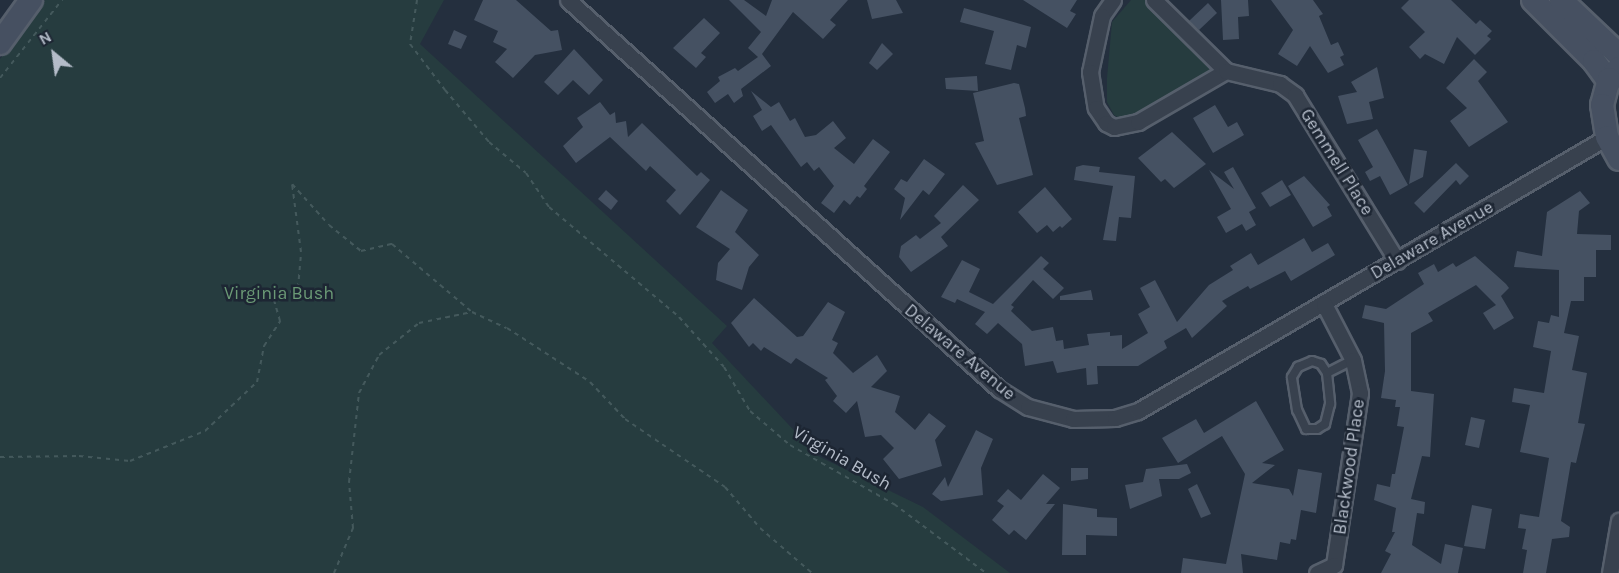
<!DOCTYPE html>
<html>
<head>
<meta charset="utf-8">
<style>
  body { margin:0 }
  #map { position:relative; width:1619px; height:573px; overflow:hidden; background:#242f3e; font-family:Karla,sans-serif }
  div>[style] { position:absolute }
  .green>* { inset:0; background:#263c3f }
  .building>* { inset:0; background:#455162 }
  .path>* { height:2px; margin-top:-1px; transform-origin:0; background:repeating-linear-gradient(90deg,#44595c 0 4.5px,transparent 0 9px) }
  .roads { filter:drop-shadow(2px 0 #565f6c) drop-shadow(-2px 0 #565f6c) drop-shadow(0 2px #565f6c) drop-shadow(0 -2px #565f6c) }
  .lane>* { height:8px; margin:-4px; padding:0 4px; transform-origin:4px; border-radius:4px; background:#38414e }
  .street>* { height:15px; margin:-7.5px; padding:0 7.5px; transform-origin:7.5px; border-radius:7.5px; background:#38414e }
  .secondary>* { height:22px; margin:-11px; padding:0 11px; transform-origin:11px; border-radius:11px; background:#465061 }
  span { translate:-50% -50%; white-space:nowrap; text-align:center; line-height:1.15; -webkit-text-stroke:5px #1d2633; paint-order:stroke }
  .street-label { font-size:18px; color:#b4bcc9 }
  .park-label { font-size:18px; color:#6b9a76 }
  .north { position:absolute; left:24px; top:24px; width:60px; height:60px; -webkit-text-stroke:4px #1d2633; paint-order:stroke; rotate:331deg; font-size:16px; font-weight:700; line-height:24px; text-align:center; color:#b4bcc9 }
  .north::after { content:''; display:block; margin:auto; width:21px; height:27px; background:#b4bcc9; clip-path:polygon(50% 0,100% 100%,50% 72%,0 100%) }
</style>
</head>
<body>
<div id="map">
  <div class="green">
    <div style="clip-path:polygon(45px 0,444px 0,420px 44px,727px 326px,712px 343px,818px 456px,923px 507px,1010px 573px,0 573px,0 59px)"></div>
    <div style="clip-path:polygon(1131px 0,1156px 0,1215px 57px,1216px 78px,1124px 121px,1114px 115px,1107px 102px,1107px 78px,1112px 22px)"></div>
  </div>
  <div class="building">
    <div style="clip-path:polygon(483px 0,516px 0,551px 31px,558px 30px,562px 50px,535px 55px,513px 78px,495px 62px,507px 49px,493px 42px,498px 31px,474px 20px)"></div>
    <div style="clip-path:polygon(729px 0,744px 0,766px 16px,772px 0,848px 0,830px 20px,836px 25px,823px 39px,793px 12px,762px 54px,771px 66px,741px 89px,743px 96px,734px 103px,728px 94px,715px 103px,707px 92px,720px 81px,718px 77px,735px 68px,738px 71px,758px 57px,748px 48px,761px 32px)"></div>
    <div style="clip-path:polygon(867px 0,896px 0,903px 13px,872px 19px)"></div>
    <div style="clip-path:polygon(1023px 0,1077px 0,1070px 11px,1076px 14px,1067px 28px)"></div>
    <div style="clip-path:polygon(1221px 0,1248px 0,1249px 16px,1238px 17px,1239px 39px,1223px 40px)"></div>
    <div style="clip-path:polygon(1271px 0,1313px 0,1323px 14px,1319px 16px,1331px 45px,1338px 42px,1344px 55px,1340px 57px,1344px 65px,1328px 73px,1310px 46px,1297px 66px,1278px 54px,1293px 30px)"></div>
    <div style="clip-path:polygon(1409px 0,1451px 0,1476px 24px,1480px 20px,1492px 31px,1487px 36px,1491px 39px,1475px 55px,1457px 37px,1444px 64px,1425px 54px,1420px 59px,1409px 47px,1425px 32px,1401px 8px)"></div>
    <div style="clip-path:polygon(1208px 3px,1217px 13px,1199px 30px,1189px 21px)"></div>
    <div style="clip-path:polygon(964px 8px,1031px 27px,1026px 48px,1017px 45px,1011px 70px,985px 64px,994px 31px,960px 22px)"></div>
    <div style="clip-path:polygon(704px 18px,720px 33px,701px 53px,706px 57px,696px 68px,673px 48px)"></div>
    <div style="clip-path:polygon(454px 30px,467px 36px,461px 49px,448px 44px)"></div>
    <div style="clip-path:polygon(882px 43px,893px 54px,877px 70px,869px 63px)"></div>
    <div style="clip-path:polygon(574px 49px,603px 80px,589px 95px,573px 80px,558px 95px,544px 82px)"></div>
    <div style="clip-path:polygon(1474px 59px,1487px 72px,1478px 81px,1508px 122px,1469px 147px,1450px 121px,1467px 108px,1446px 88px)"></div>
    <div style="clip-path:polygon(1377px 67px,1384px 98px,1369px 102px,1373px 119px,1347px 124px,1338px 96px,1357px 92px,1351px 82px)"></div>
    <div style="clip-path:polygon(977px 76px,978px 91px,946px 89px,945px 78px)"></div>
    <div style="clip-path:polygon(1014px 83px,1019px 84px,1025px 108px,1026px 116px,1019px 118px,1033px 175px,997px 185px,975px 143px,984px 141px,973px 93px)"></div>
    <div style="clip-path:polygon(751px 91px,771px 107px,779px 102px,790px 121px,795px 118px,805px 137px,816px 135px,833px 121px,846px 138px,834px 148px,854px 164px,873px 139px,890px 152px,864px 186px,867px 189px,860px 198px,857px 196px,850px 205px,844px 200px,834px 213px,821px 203px,834px 186px,819px 167px,814px 171px,807px 162px,801px 167px,771px 125px,762px 131px,753px 116px,762px 110px)"></div>
    <div style="clip-path:polygon(600px 102px,610px 115px,615px 112px,616px 123px,626px 121px,628px 137px,642px 123px,697px 176px,701px 172px,710px 180px,680px 215px,666px 201px,676px 190px,650px 166px,646px 171px,610px 137px,576px 163px,563px 146px,583px 127px,577px 118px)"></div>
    <div style="clip-path:polygon(1215px 105px,1228px 127px,1237px 122px,1244px 135px,1213px 153px,1193px 118px)"></div>
    <div style="clip-path:polygon(1377px 129px,1408px 185px,1390px 195px,1380px 176px,1370px 181px,1365px 172px,1373px 167px,1358px 140px)"></div>
    <div style="clip-path:polygon(1172px 132px,1206px 164px,1174px 188px,1165px 179px,1161px 182px,1138px 158px)"></div>
    <div style="clip-path:polygon(1414px 149px,1427px 151px,1423px 177px,1409px 184px)"></div>
    <div style="clip-path:polygon(924px 159px,945px 174px,929px 195px,923px 190px,900px 220px,905px 198px,894px 189px,901px 179px,907px 182px)"></div>
    <div style="clip-path:polygon(1456px 163px,1469px 176px,1460px 185px,1456px 180px,1424px 213px,1414px 203px)"></div>
    <div style="clip-path:polygon(1083px 165px,1100px 167px,1099px 172px,1135px 176px,1131px 218px,1119px 217px,1116px 241px,1103px 240px,1113px 186px,1074px 180px,1076px 167px)"></div>
    <div style="clip-path:polygon(1233px 167px,1256px 208px,1249px 212px,1256px 225px,1246px 231px,1242px 224px,1226px 233px,1217px 217px,1231px 209px,1209px 170px,1234px 189px,1224px 172px)"></div>
    <div style="clip-path:polygon(1304px 176px,1330px 205px,1327px 207px,1332px 216px,1313px 227px,1288px 186px)"></div>
    <div style="clip-path:polygon(1282px 180px,1291px 195px,1270px 207px,1261px 193px)"></div>
    <div style="clip-path:polygon(963px 185px,979px 200px,941px 237px,948px 246px,911px 272px,899px 257px,901px 246px,916px 235px,920px 239px,941px 223px,934px 216px)"></div>
    <div style="clip-path:polygon(1045px 187px,1072px 219px,1062px 228px,1060px 226px,1053px 232px,1047px 225px,1037px 233px,1018px 212px)"></div>
    <div style="clip-path:polygon(606px 190px,618px 201px,611px 210px,598px 199px)"></div>
    <div style="clip-path:polygon(721px 190px,748px 210px,735px 232px,759px 255px,749px 267px,742px 290px,716px 280px,718px 263px,730px 249px,696px 227px)"></div>
    <div style="clip-path:polygon(1580px 191px,1590px 203px,1579px 211px,1577px 234px,1611px 235px,1611px 250px,1596px 250px,1596px 277px,1584px 277px,1584px 301px,1571px 301px,1564px 333px,1579px 336px,1572px 370px,1587px 373px,1578px 423px,1585px 424px,1576px 463px,1571px 462px,1561px 521px,1570px 527px,1569px 537px,1552px 539px,1546px 573px,1523px 573px,1527px 550px,1522px 549px,1526px 529px,1518px 528px,1520px 514px,1539px 517px,1549px 458px,1520px 452px,1530px 405px,1512px 402px,1514px 388px,1544px 393px,1551px 351px,1533px 347px,1538px 321px,1549px 323px,1551px 315px,1559px 317px,1559px 270px,1514px 267px,1517px 251px,1542px 256px,1547px 212px)"></div>
    <div style="clip-path:polygon(1304px 238px,1312px 252px,1328px 243px,1335px 255px,1291px 281px,1285px 271px,1250px 289px,1248px 286px,1222px 301px,1227px 306px,1192px 338px,1186px 328px,1164px 341px,1167px 348px,1138px 366px,1097px 366px,1098px 384px,1087px 385px,1086px 368px,1057px 373px,1053px 361px,1025px 366px,1022px 344px,998px 323px,987px 334px,975px 324px,985px 312px,957px 299px,955px 303px,941px 297px,962px 260px,980px 269px,969px 292px,993px 304px,1041px 256px,1049px 263px,1043px 269px,1064px 288px,1053px 299px,1033px 280px,1011px 305px,1014px 307px,1011px 311px,1032px 331px,1053px 327px,1056px 341px,1063px 340px,1064px 349px,1089px 345px,1087px 334px,1110px 332px,1110px 336px,1122px 335px,1122px 349px,1148px 333px,1138px 314px,1150px 307px,1140px 288px,1155px 280px,1177px 322px,1209px 285px,1233px 270px,1230px 266px,1251px 253px,1258px 265px)"></div>
    <div style="clip-path:polygon(1475px 256px,1506px 284px,1509px 288px,1501px 296px,1514px 318px,1494px 330px,1483px 313px,1496px 305px,1476px 285px,1428px 313px,1433px 321px,1411px 333px,1411px 391px,1434px 394px,1430px 457px,1422px 456px,1411px 499px,1425px 502px,1424px 514px,1417px 513px,1412px 545px,1441px 564px,1445px 544px,1463px 548px,1458px 573px,1381px 573px,1391px 554px,1385px 551px,1395px 532px,1392px 532px,1396px 508px,1374px 500px,1377px 484px,1390px 487px,1392px 474px,1395px 474px,1404px 427px,1397px 426px,1400px 407px,1395px 407px,1396px 400px,1381px 398px,1385px 371px,1384px 323px,1362px 318px,1365px 305px,1386px 309px,1424px 284px,1418px 273px,1434px 264px,1438px 272px,1453px 263px,1456px 267px)"></div>
    <div style="clip-path:polygon(1091px 290px,1093px 300px,1060px 300px,1060px 296px)"></div>
    <div style="clip-path:polygon(754px 298px,797px 337px,803px 336px,828px 302px,845px 312px,832px 340px,838px 343px,833px 353px,853px 373px,877px 355px,887px 371px,871px 387px,900px 396px,895px 412px,915px 430px,929px 413px,946px 426px,935px 440px,942px 466px,899px 479px,883px 459px,894px 448px,881px 435px,865px 437px,857px 401px,846px 413px,833px 401px,837px 396px,825px 380px,828px 378px,796px 358px,791px 364px,764px 347px,761px 351px,753px 343px,749px 347px,731px 323px)"></div>
    <div style="clip-path:polygon(1256px 401px,1284px 450px,1262px 463px,1275px 465px,1252px 483px,1289px 489px,1293px 496px,1298px 469px,1322px 473px,1316px 513px,1301px 510px,1296px 540px,1291px 539px,1290px 544px,1280px 542px,1277px 560px,1241px 554px,1243px 573px,1181px 573px,1183px 558px,1226px 564px,1245px 474px,1222px 436px,1178px 463px,1162px 438px,1196px 419px,1204px 433px)"></div>
    <div style="clip-path:polygon(1471px 417px,1485px 420px,1479px 448px,1465px 445px)"></div>
    <div style="clip-path:polygon(976px 430px,993px 439px,981px 468px,983px 495px,941px 501px,932px 494px,945px 477px,948px 487px)"></div>
    <div style="clip-path:polygon(1187px 464px,1191px 473px,1179px 479px,1159px 479px,1162px 496px,1130px 509px,1125px 485px,1143px 482px,1146px 469px)"></div>
    <div style="clip-path:polygon(1071px 468px,1088px 468px,1088px 479px,1071px 481px)"></div>
    <div style="clip-path:polygon(1043px 474px,1060px 488px,1046px 504px,1055px 504px,1026px 540px,1014px 530px,1009px 535px,992px 520px,1004px 506px,997px 501px,1008px 489px,1021px 500px)"></div>
    <div style="clip-path:polygon(1197px 484px,1211px 514px,1201px 518px,1188px 489px)"></div>
    <div style="clip-path:polygon(1063px 504px,1097px 509px,1097px 517px,1117px 518px,1117px 536px,1086px 535px,1086px 555px,1062px 555px)"></div>
    <div style="clip-path:polygon(1472px 505px,1492px 509px,1485px 549px,1464px 546px)"></div>
  </div>
  <div class="path">
    <div style="left:417px;top:0;width:45px;rotate:99deg"></div>
    <div style="left:410px;top:44px;width:58px;rotate:52.7deg"></div>
    <div style="left:445px;top:90px;width:68px;rotate:49.8deg"></div>
    <div style="left:489px;top:142px;width:48px;rotate:40deg"></div>
    <div style="left:526px;top:173px;width:41px;rotate:55.9deg"></div>
    <div style="left:549px;top:207px;width:170px;rotate:40.2deg"></div>
    <div style="left:679px;top:317px;width:67px;rotate:48deg"></div>
    <div style="left:724px;top:367px;width:51px;rotate:59.4deg"></div>
    <div style="left:750px;top:411px;width:52px;rotate:40.4deg"></div>
    <div style="left:790px;top:445px;width:120px;rotate:29.6deg"></div>
    <div style="left:894px;top:504px;width:115px;rotate:36.9deg"></div>
    <div style="left:0;top:78px;width:100px;rotate:-51.5deg"></div>
    <div style="left:0;top:457px;width:79px;rotate:-0.7deg"></div>
    <div style="left:79px;top:456px;width:51px;rotate:5.6deg"></div>
    <div style="left:130px;top:461px;width:81px;rotate:-21.8deg"></div>
    <div style="left:205px;top:431px;width:71px;rotate:-43.3deg"></div>
    <div style="left:257px;top:382px;width:37px;rotate:-79deg"></div>
    <div style="left:264px;top:346px;width:30px;rotate:-57deg"></div>
    <div style="left:280px;top:321px;width:22px;rotate:-106deg"></div>
    <div style="left:274px;top:300px;width:27px;rotate:-27deg"></div>
    <div style="left:298px;top:288px;width:36px;rotate:-85deg"></div>
    <div style="left:301px;top:252px;width:69px;rotate:-97.5deg"></div>
    <div style="left:292px;top:184px;width:55px;rotate:47.9deg"></div>
    <div style="left:329px;top:225px;width:41px;rotate:39.1deg"></div>
    <div style="left:361px;top:251px;width:32px;rotate:-13deg"></div>
    <div style="left:392px;top:244px;width:105px;rotate:40.4deg"></div>
    <div style="left:334px;top:573px;width:49px;rotate:-67.1deg"></div>
    <div style="left:353px;top:528px;width:46px;rotate:-95deg"></div>
    <div style="left:349px;top:482px;width:90px;rotate:-83.6deg"></div>
    <div style="left:359px;top:393px;width:43px;rotate:-62.2deg"></div>
    <div style="left:379px;top:355px;width:51px;rotate:-38.7deg"></div>
    <div style="left:419px;top:323px;width:54px;rotate:-11.7deg"></div>
    <div style="left:472px;top:312px;width:38px;rotate:25deg"></div>
    <div style="left:507px;top:328px;width:99px;rotate:33deg"></div>
    <div style="left:590px;top:382px;width:51px;rotate:46.6deg"></div>
    <div style="left:625px;top:419px;width:121px;rotate:34.2deg"></div>
    <div style="left:725px;top:487px;width:54px;rotate:49.5deg"></div>
    <div style="left:760px;top:528px;width:69px;rotate:40.9deg"></div>
  </div>
  <div class="roads">
    <div class="lane">
      <div style="left:1312px;top:361px;width:9px;rotate:18deg"></div>
      <div style="left:1321px;top:364px;width:11px;rotate:56deg"></div>
      <div style="left:1327px;top:373px;width:31px;rotate:84deg"></div>
      <div style="left:1330px;top:404px;width:21px;rotate:104deg"></div>
      <div style="left:1325px;top:424px;width:9px;rotate:148deg"></div>
      <div style="left:1317px;top:429px;width:11px;rotate:180deg"></div>
      <div style="left:1306px;top:429px;width:21px;rotate:-115deg"></div>
      <div style="left:1297px;top:410px;width:33px;rotate:-99deg"></div>
      <div style="left:1292px;top:377px;width:12px;rotate:-59deg"></div>
      <div style="left:1298px;top:367px;width:15px;rotate:-23deg"></div>
      <div style="left:1327px;top:373px;width:29px;rotate:-27deg"></div>
    </div>
    <div class="street">
      <div style="left:568px;top:0;width:581px;rotate:42.07deg"></div>
      <div style="left:999px;top:389px;width:34px;rotate:32deg"></div>
      <div style="left:1028px;top:407px;width:47px;rotate:14.9deg"></div>
      <div style="left:1073px;top:419px;width:42px;rotate:-1.4deg"></div>
      <div style="left:1115px;top:418px;width:24px;rotate:-17deg"></div>
      <div style="left:1138px;top:411px;width:543px;rotate:-30.29deg"></div>
      <div style="left:1113px;top:0;width:19px;rotate:125deg"></div>
      <div style="left:1102px;top:16px;width:57px;rotate:102.1deg"></div>
      <div style="left:1090px;top:72px;width:36px;rotate:81deg"></div>
      <div style="left:1096px;top:108px;width:18px;rotate:56deg"></div>
      <div style="left:1106px;top:123px;width:9px;rotate:27deg"></div>
      <div style="left:1114px;top:127px;width:25px;rotate:-12deg"></div>
      <div style="left:1138px;top:122px;width:102px;rotate:-30.1deg"></div>
      <div style="left:1154px;top:0;width:101px;rotate:44.6deg"></div>
      <div style="left:1226px;top:71px;width:56px;rotate:13.5deg"></div>
      <div style="left:1280px;top:84px;width:19px;rotate:36deg"></div>
      <div style="left:1295px;top:95px;width:195px;rotate:58.4deg"></div>
      <div style="left:1324px;top:304px;width:63px;rotate:62.6deg"></div>
      <div style="left:1353px;top:360px;width:34px;rotate:78deg"></div>
      <div style="left:1360px;top:393px;width:174px;rotate:98.6deg"></div>
      <div style="left:1317px;top:573px;width:19px;rotate:-25deg"></div>
      <div style="left:1610px;top:573px;width:53px;rotate:-80.2deg"></div>
    </div>
    <div class="secondary">
      <div style="left:1533px;top:0;width:86px;rotate:45deg"></div>
      <div style="left:1594px;top:61px;width:26px;rotate:54deg"></div>
      <div style="left:1561px;top:0;width:80px;rotate:43.5deg"></div>
      <div style="left:0;top:43px;width:53px;rotate:-54.2deg"></div>
      <div style="left:1619px;top:68px;width:15px;rotate:132deg"></div>
      <div style="left:1609px;top:79px;width:27px;rotate:105deg"></div>
      <div style="left:1602px;top:105px;width:32px;rotate:81deg"></div>
      <div style="left:1607px;top:137px;width:25px;rotate:61deg"></div>
    </div>
  </div>
  <div class="street-label">
    <span style="left:1337px;top:162px;rotate:58deg">Gemmell Place</span>
    <span style="left:1432px;top:240px;rotate:-30deg">Delaware Avenue</span>
    <span style="left:960px;top:352px;rotate:40deg">Delaware Avenue</span>
    <span style="left:842px;top:458px;rotate:30deg">Virginia Bush</span>
    <span style="left:1349px;top:467px;rotate:-82deg">Blackwood Place</span>
  </div>
  <div class="park-label">
    <span style="left:279px;top:293px">Virginia Bush</span>
  </div>
  <div class="north">N</div>
</div>
</body>
</html>
